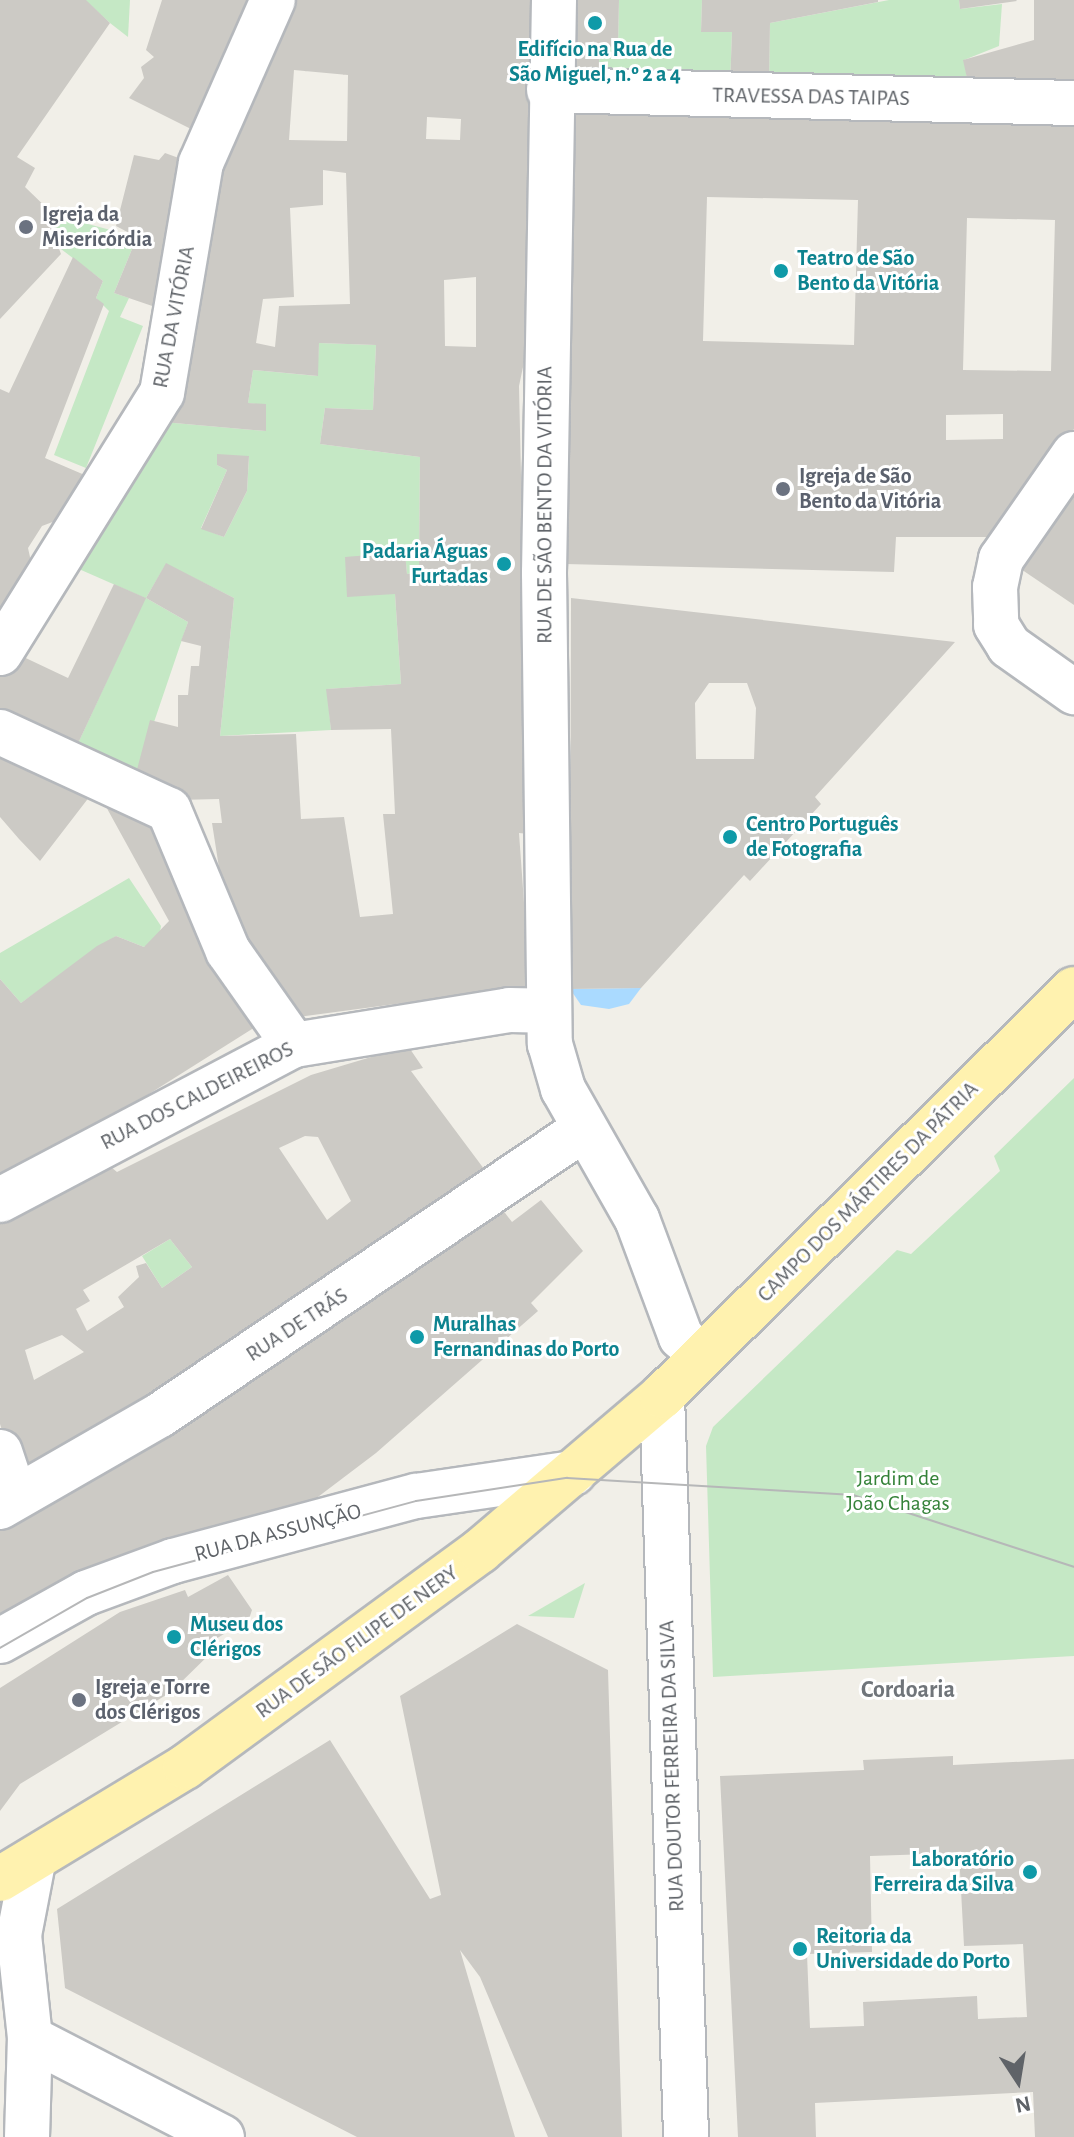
<!DOCTYPE html>
<html>
<head>
<meta charset="utf-8">
<style>
  body { margin:0 }
  #map { position:relative; width:1074px; height:2137px; overflow:hidden; background:#f1efe8; font-family:"Alegreya Sans",sans-serif }
  div>[style] { position:absolute }
  .green>* { inset:0; background:#c5e8c5 }
  .water>* { inset:0; background:#aadaff }
  .building>* { inset:0; background:#cccac5 }
  .roads { filter:drop-shadow(2px 0 #b5b8bc) drop-shadow(-2px 0 #b5b8bc) drop-shadow(0 2px #b5b8bc) drop-shadow(0 -2px #b5b8bc) }
  .minor>* { height:44px; margin:-22px; padding:0 22px; transform-origin:22px; border-radius:22px; background:#fff }
  .major>* { height:44px; margin:-22px; padding:0 22px; transform-origin:22px; border-radius:22px; background:#fff2af }
  .tram>* { height:2px; margin:-1px; padding:0 1px; transform-origin:1px; border-radius:1px; background:#b6b7b8 }
  .dots>* { width:22px; height:22px; translate:-50% -50%; box-sizing:border-box; border:4px solid #fff; border-radius:50% }
  span { translate:-50% -50%; white-space:nowrap; text-align:center; line-height:1.15; -webkit-text-stroke:6px #fff; paint-order:stroke }
  .culture-label { font-size:22px; color:#0d838f; font-weight:700 }
  .left { translate:0 -50%; text-align:left }
  .right { translate:-100% -50%; text-align:right }
  .street-label { font-size:22px; color:#5f6368 }
  .worship-label { font-size:22px; color:#5b616d; font-weight:700 }
  .park-label { font-size:22px; color:#348238 }
  .neighbourhood-label { font-size:24px; color:#70757a; font-weight:700 }
  .north { position:absolute; left:978px; top:2041px; width:80px; height:80px; -webkit-text-stroke:6px #fff; paint-order:stroke; rotate:168deg; font-size:22px; font-weight:700; line-height:32px; text-align:center; color:#5f6368 }
  .north::after { content:''; display:block; margin:auto; width:28px; height:36px; background:#5f6368; clip-path:polygon(50% 0,100% 100%,50% 72%,0 100%) }
</style>
</head>
<body>
<div id="map">
  <div class="green">
    <div style="clip-path:polygon(85px 0,130px 0,128px 37px,110px 23px)"></div>
    <div style="clip-path:polygon(619px 0,702px 0,701px 32px,732px 32px,730px 85px,598px 80px,600px 48px,618px 46px)"></div>
    <div style="clip-path:polygon(889px 0,959px 0,960px 9px,1002px 4px,999px 46px,964px 60px,968px 83px,769px 86px,770px 23px)"></div>
    <div style="clip-path:polygon(54px 215px,137px 237px,114px 293px,129px 298px,120px 317px,143px 326px,86px 468px,54px 455px,109px 311px,96px 298px,103px 281px,61px 249px,49px 222px)"></div>
    <div style="clip-path:polygon(evenodd,319px 343px,376px 345px,373px 410px,325px 408px,320px 444px,420px 457px,419px 572px,407px 574px,405px 553px,395px 594px,401px 684px,327px 689px,331px 730px,220px 736px,234px 598px,166px 564px,146px 598px,188px 622px,134px 781px,74px 752px,145px 598px,72px 566px,163px 422px,266px 431px,266px 405px,248px 403px,253px 370px,317px 376px,319px 343px,217px 455px,249px 457px,247px 491px,224px 537px,201px 528px,227px 470px,217px 465px,217px 455px)"></div>
    <div style="clip-path:polygon(129px 878px,161px 926px,159px 938px,144px 947px,116px 936px,21px 1003px,0 979px,0 953px)"></div>
    <div style="clip-path:polygon(1074px 1078px,1074px 1656px,713px 1677px,706px 1446px,713px 1427px,897px 1250px,911px 1254px,1000px 1171px,994px 1156px)"></div>
    <div style="clip-path:polygon(170px 1239px,192px 1267px,162px 1288px,142px 1256px)"></div>
    <div style="clip-path:polygon(585px 1583px,574px 1618px,528px 1616px)"></div>
  </div>
  <div class="water">
    <div style="clip-path:polygon(641px 988px,629px 1004px,609px 1009px,581px 1005px,570px 989px)"></div>
  </div>
  <div class="building">
    <div style="clip-path:polygon(0 0,86px 0,110px 23px,17px 157px,35px 168px,25px 187px,54px 215px,49px 222px,61px 254px,0 319px)"></div>
    <div style="clip-path:polygon(162px 0,256px 0,197px 132px,129px 98px,144px 78px,141px 67px,154px 57px,146px 50px)"></div>
    <div style="clip-path:polygon(evenodd,294px 0,535px 0,527px 348px,519px 386px,529px 834px,519px 833px,530px 986px,283px 1019px,222px 887px,212px 823px,222px 823px,219px 799px,177px 800px,134px 781px,150px 720px,178px 727px,178px 695px,188px 695px,191px 666px,199px 666px,201px 646px,181px 641px,188px 622px,146px 598px,74px 752px,0 717px,0 672px,13px 652px,68px 678px,114px 584px,146px 598px,166px 563px,234px 598px,220px 736px,296px 734px,301px 819px,344px 817px,360px 917px,393px 914px,383px 814px,395px 814px,391px 729px,331px 730px,326px 689px,401px 684px,395px 594px,347px 597px,345px 557px,405px 552px,407px 574px,419px 572px,420px 457px,320px 444px,325px 408px,373px 410px,376px 345px,319px 343px,318px 376px,253px 370px,248px 403px,266px 404px,266px 431px,163px 422px,217px 166px,294px 0,294px 70px,348px 75px,347px 141px,289px 140px,294px 70px,294px 0,427px 117px,461px 119px,460px 140px,426px 139px,427px 117px,294px 0,323px 170px,346px 173px,350px 304px,279px 306px,275px 347px,256px 343px,263px 299px,294px 297px,290px 208px,323px 205px,323px 170px,294px 0,476px 277px,476px 347px,445px 346px,444px 280px,476px 277px)"></div>
    <div style="clip-path:polygon(571px 0,619px 0,618px 46px,600px 48px,598px 80px,568px 81px)"></div>
    <div style="clip-path:polygon(702px 0,878px 0,878px 2px,770px 23px,769px 86px,730px 85px,732px 32px,701px 32px)"></div>
    <div style="clip-path:polygon(959px 0,1016px 0,1017px 1px,960px 9px)"></div>
    <div style="clip-path:polygon(1034px 0,1074px 0,1074px 89px,968px 83px,963px 60px,1034px 40px)"></div>
    <div style="clip-path:polygon(evenodd,567px 102px,1074px 110px,1074px 429px,998px 537px,896px 537px,894px 572px,565px 564px,567px 102px,707px 197px,858px 200px,854px 345px,703px 341px,707px 197px,567px 102px,967px 218px,1055px 220px,1051px 371px,963px 370px,967px 218px,567px 102px,1003px 414px,1003px 439px,946px 440px,946px 415px,1003px 414px)"></div>
    <div style="clip-path:polygon(165px 153px,187px 161px,167px 311px,114px 293px,137px 237px,116px 226px,134px 155px,159px 160px)"></div>
    <div style="clip-path:polygon(73px 257px,103px 281px,96px 298px,104px 304px,45px 458px,94px 479px,71px 515px,42px 526px,28px 548px,34px 575px,0 629px,0 389px,9px 393px)"></div>
    <div style="clip-path:polygon(217px 454px,249px 456px,247px 491px,224px 537px,201px 529px,227px 470px,217px 465px)"></div>
    <div style="clip-path:polygon(1074px 482px,1074px 605px,1015px 565px)"></div>
    <div style="clip-path:polygon(evenodd,571px 598px,955px 642px,815px 797px,821px 804px,750px 881px,744px 875px,641px 988px,570px 989px,571px 598px,709px 683px,747px 683px,756px 708px,754px 759px,696px 759px,695px 703px,709px 683px)"></div>
    <div style="clip-path:polygon(0 748px,143px 805px,268px 1019px,0 1188px,0 979px,21px 1003px,97px 946px,116px 936px,144px 947px,169px 921px,104px 803px,90px 796px,40px 861px,19px 839px,0 817px)"></div>
    <div style="clip-path:polygon(evenodd,408px 1046px,423px 1068px,411px 1071px,493px 1181px,18px 1481px,0 1424px,0 1217px,111px 1167px,117px 1172px,311px 1075px,408px 1046px,305px 1136px,318px 1137px,351px 1201px,327px 1220px,279px 1148px,305px 1136px,408px 1046px,170px 1239px,192px 1267px,162px 1288px,146px 1263px,136px 1266px,139px 1277px,118px 1297px,124px 1307px,87px 1331px,76px 1309px,90px 1301px,83px 1290px,170px 1239px,408px 1046px,62px 1335px,84px 1352px,34px 1380px,25px 1350px,62px 1335px)"></div>
    <div style="clip-path:polygon(541px 1200px,583px 1251px,531px 1303px,538px 1311px,376px 1453px,306px 1506px,99px 1563px,0 1620px,0 1522px,499px 1205px,512px 1222px)"></div>
    <div style="clip-path:polygon(228px 1575px,252px 1610px,249px 1619px,214px 1640px,218px 1646px,171px 1692px,20px 1784px,0 1811px,0 1688px,120px 1612px,185px 1590px,188px 1597px)"></div>
    <div style="clip-path:polygon(517px 1624px,608px 1670px,622px 2137px,548px 2137px,480px 1977px,460px 1950px,515px 2137px,357px 2137px,65px 1988px,57px 1909px,330px 1740px,430px 1899px,441px 1895px,400px 1696px)"></div>
    <div style="clip-path:polygon(evenodd,953px 1756px,953px 1765px,1074px 1759px,1074px 2137px,1035px 2137px,1033px 2092px,815px 2103px,816px 2137px,738px 2137px,720px 1776px,864px 1770px,863px 1760px,953px 1756px,959px 1853px,964px 1946px,1023px 1944px,1027px 2017px,978px 2019px,977px 1996px,863px 2002px,864px 2026px,810px 2028px,807px 1954px,872px 1952px,870px 1856px,959px 1853px)"></div>
  </div>
  <div class="roads">
    <div class="minor">
      <div style="left:554px;top:0;width:573px;rotate:91deg"></div>
      <div style="left:544px;top:573px;width:471px;rotate:89.3deg"></div>
      <div style="left:550px;top:1044px;width:47px;rotate:73.9deg"></div>
      <div style="left:563px;top:1089px;width:150px;rotate:60.4deg"></div>
      <div style="left:637px;top:1219px;width:126px;rotate:69.6deg"></div>
      <div style="left:681px;top:1337px;width:28px;rotate:42deg"></div>
      <div style="left:549px;top:90px;width:525px;rotate:1.42deg"></div>
      <div style="left:1074px;top:454px;width:128px;rotate:124.8deg"></div>
      <div style="left:1001px;top:559px;width:29px;rotate:102deg"></div>
      <div style="left:995px;top:587px;width:38px;rotate:88deg"></div>
      <div style="left:996px;top:625px;width:25px;rotate:58deg"></div>
      <div style="left:1009px;top:646px;width:80px;rotate:35.3deg"></div>
      <div style="left:0;top:653px;width:306px;rotate:-58.1deg"></div>
      <div style="left:162px;top:393px;width:233px;rotate:-80.4deg"></div>
      <div style="left:201px;top:163px;width:178px;rotate:-66.2deg"></div>
      <div style="left:0;top:732px;width:186px;rotate:24.8deg"></div>
      <div style="left:169px;top:810px;width:153px;rotate:67.3deg"></div>
      <div style="left:228px;top:951px;width:115px;rotate:54.9deg"></div>
      <div style="left:0;top:1200px;width:332px;rotate:-27.8deg"></div>
      <div style="left:294px;top:1045px;width:218px;rotate:-9.2deg"></div>
      <div style="left:509px;top:1010px;width:39px;rotate:1deg"></div>
      <div style="left:662px;top:1396px;width:741px;rotate:88.14deg"></div>
      <div style="left:0;top:1452px;width:47px;rotate:71.6deg"></div>
      <div style="left:0;top:1507px;width:185px;rotate:-29.9deg"></div>
      <div style="left:160px;top:1415px;width:511px;rotate:-34deg"></div>
      <div style="left:0;top:1641px;width:98px;rotate:-29.2deg"></div>
      <div style="left:86px;top:1593px;width:93px;rotate:-20.2deg"></div>
      <div style="left:173px;top:1561px;width:252px;rotate:-15deg"></div>
      <div style="left:416px;top:1496px;width:159px;rotate:-8.3deg"></div>
      <div style="left:30px;top:2038px;width:216px;rotate:27.3deg"></div>
      <div style="left:27px;top:2137px;width:99px;rotate:-88.3deg"></div>
      <div style="left:30px;top:2038px;width:104px;rotate:-96.1deg"></div>
      <div style="left:19px;top:1935px;width:74px;rotate:-79.1deg"></div>
    </div>
    <div class="major">
      <div style="left:0;top:1879px;width:216px;rotate:-31.2deg"></div>
      <div style="left:185px;top:1767px;width:366px;rotate:-36.2deg"></div>
      <div style="left:480px;top:1551px;width:239px;rotate:-40.4deg"></div>
      <div style="left:662px;top:1396px;width:579px;rotate:-44.65deg"></div>
    </div>
  </div>
  <div class="tram">
    <div style="left:0;top:1648px;width:100px;rotate:-29.9deg"></div>
    <div style="left:87px;top:1598px;width:71px;rotate:-21.5deg"></div>
    <div style="left:153px;top:1572px;width:272px;rotate:-15.1deg"></div>
    <div style="left:416px;top:1501px;width:153px;rotate:-8.7deg"></div>
    <div style="left:567px;top:1478px;width:287px;rotate:3.4deg"></div>
    <div style="left:853px;top:1495px;width:232px;rotate:18deg"></div>
  </div>
  <div class="dots">
    <div style="left:595px;top:23px;background:#0f9aa8"></div>
    <div style="left:26px;top:227px;background:#6b7280"></div>
    <div style="left:781px;top:271px;background:#0f9aa8"></div>
    <div style="left:783px;top:489px;background:#6b7280"></div>
    <div style="left:504px;top:564px;background:#0f9aa8"></div>
    <div style="left:730px;top:837px;background:#0f9aa8"></div>
    <div style="left:417px;top:1337px;background:#0f9aa8"></div>
    <div style="left:174px;top:1637px;background:#0f9aa8"></div>
    <div style="left:79px;top:1700px;background:#6b7280"></div>
    <div style="left:1030px;top:1872px;background:#0f9aa8"></div>
    <div style="left:800px;top:1949px;background:#0f9aa8"></div>
  </div>
  <div class="culture-label">
    <span style="left:595px;top:62px">Edifício na Rua de<br>São Miguel, n.º 2 a 4</span>
    <span class="left" style="left:797px;top:271px">Teatro de São<br>Bento da Vitória</span>
    <span class="right" style="left:488px;top:564px">Padaria Águas<br>Furtadas</span>
    <span class="left" style="left:746px;top:837px">Centro Português<br>de Fotografia</span>
    <span class="left" style="left:433px;top:1337px">Muralhas<br>Fernandinas do Porto</span>
    <span class="left" style="left:190px;top:1637px">Museu dos<br>Clérigos</span>
    <span class="right" style="left:1014px;top:1872px">Laboratório<br>Ferreira da Silva</span>
    <span class="left" style="left:816px;top:1949px">Reitoria da<br>Universidade do Porto</span>
  </div>
  <div class="street-label">
    <span style="left:811px;top:97px;rotate:1deg">TRAVESSA DAS TAIPAS</span>
    <span style="left:174px;top:317px;rotate:-79deg">RUA DA VITÓRIA</span>
    <span style="left:545px;top:505px;rotate:-90deg">RUA DE SÃO BENTO DA VITÓRIA</span>
    <span style="left:197px;top:1096px;rotate:-27deg">RUA DOS CALDEIREIROS</span>
    <span style="left:868px;top:1192px;rotate:-45deg">CAMPO DOS MÁRTIRES DA PÁTRIA</span>
    <span style="left:297px;top:1325px;rotate:-33deg">RUA DE TRÁS</span>
    <span style="left:278px;top:1533px;rotate:-15deg">RUA DA ASSUNÇÃO</span>
    <span style="left:357px;top:1642px;rotate:-36deg">RUA DE SÃO FILIPE DE NERY</span>
    <span style="left:672px;top:1766px;rotate:-92deg">RUA DOUTOR FERREIRA DA SILVA</span>
  </div>
  <div class="worship-label">
    <span class="left" style="left:42px;top:227px">Igreja da<br>Misericórdia</span>
    <span class="left" style="left:799px;top:489px">Igreja de São<br>Bento da Vitória</span>
    <span class="left" style="left:95px;top:1700px">Igreja e Torre<br>dos Clérigos</span>
  </div>
  <div class="park-label">
    <span style="left:898px;top:1491px">Jardim de<br>João Chagas</span>
  </div>
  <div class="neighbourhood-label">
    <span style="left:908px;top:1691px">Cordoaria</span>
  </div>
  <div class="north">N</div>
</div>
</body>
</html>
